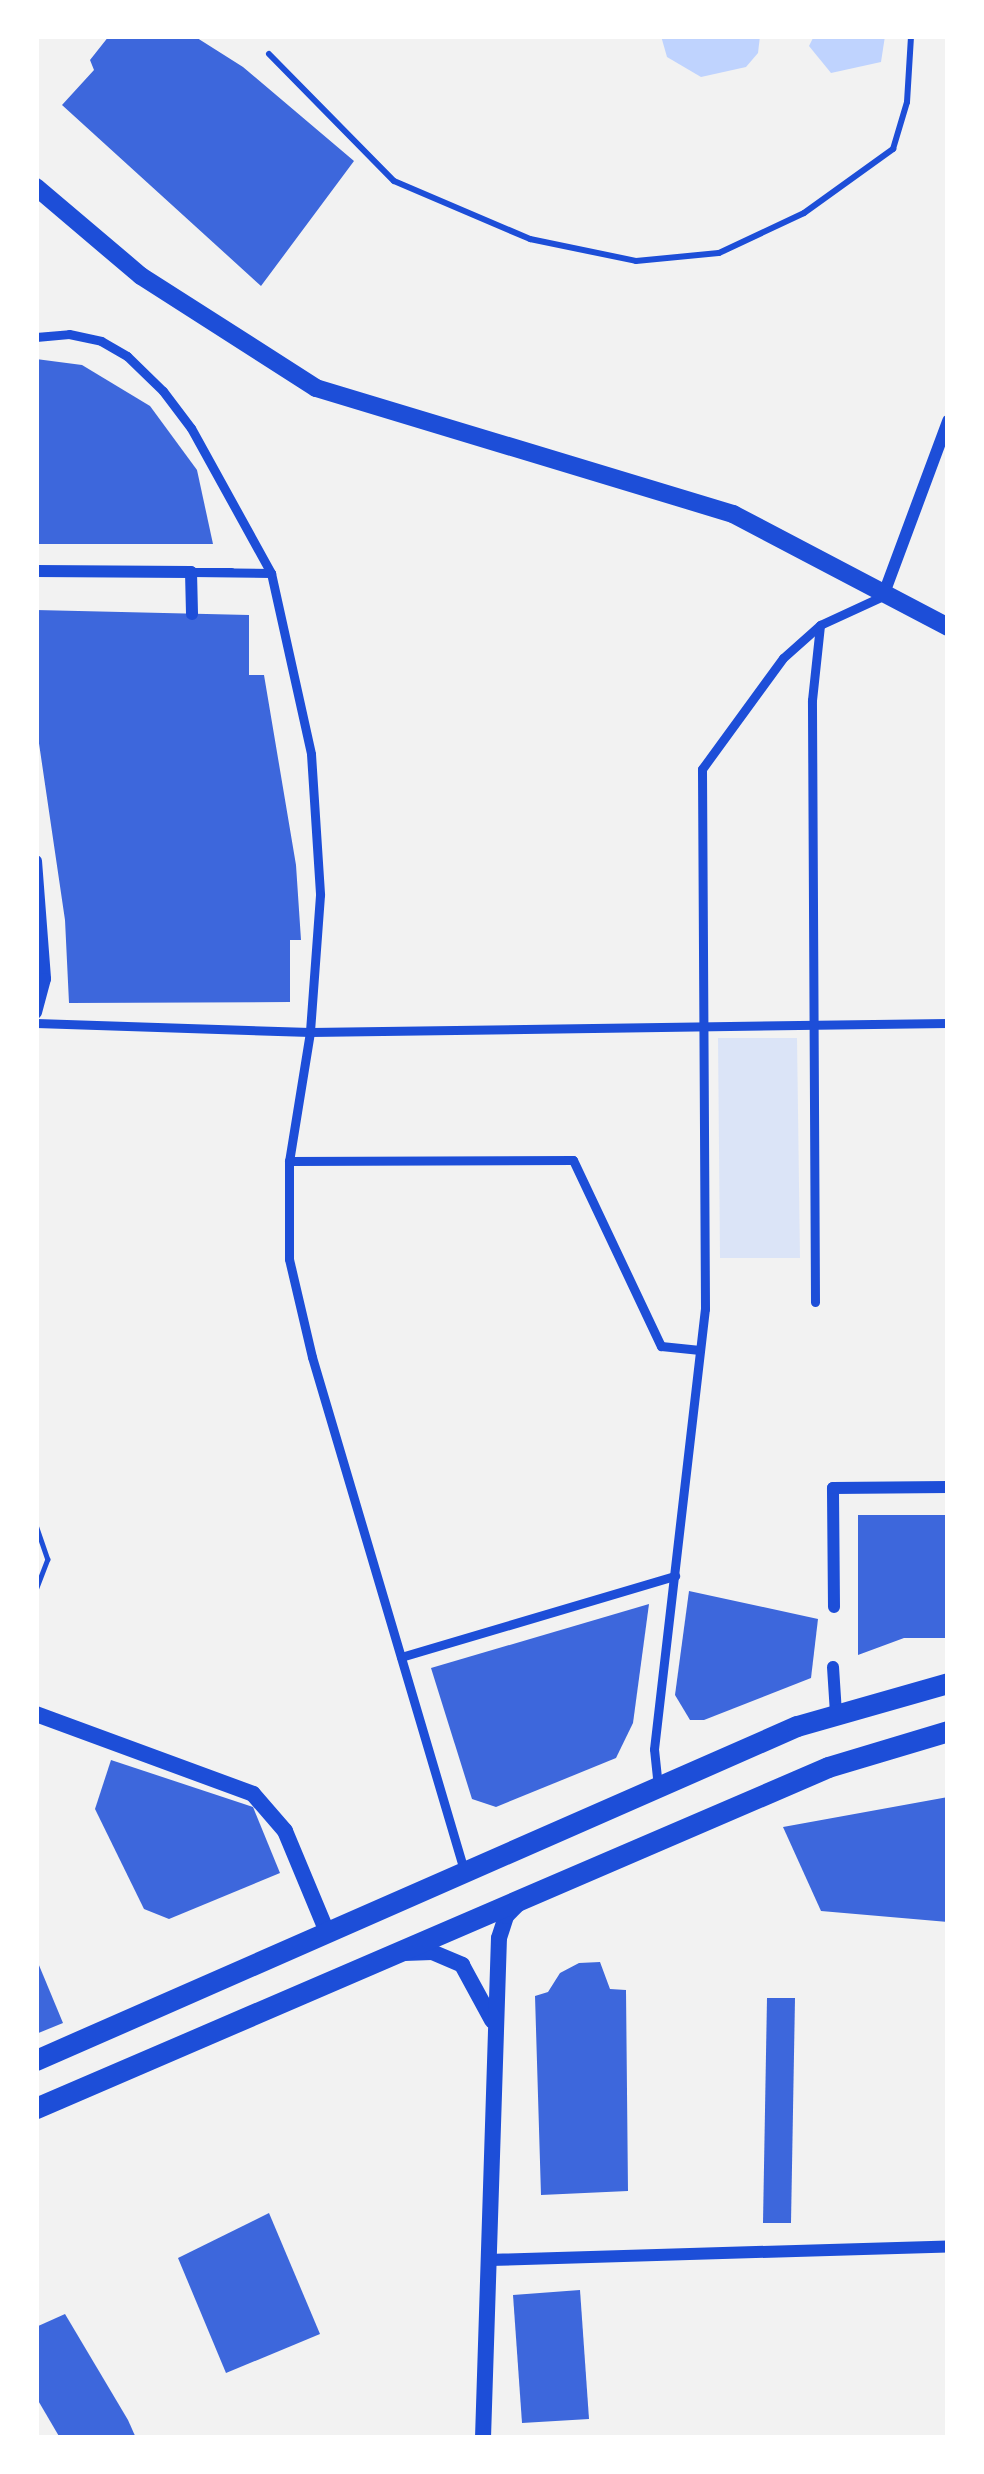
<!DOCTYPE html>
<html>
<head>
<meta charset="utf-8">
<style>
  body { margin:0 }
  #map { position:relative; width:984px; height:2474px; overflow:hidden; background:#f2f2f2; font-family:Lato,sans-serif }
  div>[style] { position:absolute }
  .green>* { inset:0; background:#dbe4f7 }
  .water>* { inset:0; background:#bfd3fe }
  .building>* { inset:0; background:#3d67dc }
  .path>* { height:4.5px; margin:-2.25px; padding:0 2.25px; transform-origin:2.25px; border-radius:2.25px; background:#1d4ed8 }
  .service>* { height:6px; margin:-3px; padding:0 3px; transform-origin:3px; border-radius:3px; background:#1d4ed8 }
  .pedestrian>* { height:9px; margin:-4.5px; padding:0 4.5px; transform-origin:4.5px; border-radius:4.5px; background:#1d4ed8 }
  .minor>* { height:12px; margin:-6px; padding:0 6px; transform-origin:6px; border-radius:6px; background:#1d4ed8 }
  .tertiary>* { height:16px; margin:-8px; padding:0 8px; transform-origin:8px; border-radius:8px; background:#1d4ed8 }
  .secondary>* { height:18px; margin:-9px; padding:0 9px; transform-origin:9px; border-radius:9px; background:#1d4ed8 }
  .primary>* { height:21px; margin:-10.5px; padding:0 10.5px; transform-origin:10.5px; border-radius:10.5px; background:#1d4ed8 }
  span { translate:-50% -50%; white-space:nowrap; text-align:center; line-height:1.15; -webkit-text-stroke:9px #fff; paint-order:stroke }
  .frame { position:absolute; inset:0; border:39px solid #fff; pointer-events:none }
</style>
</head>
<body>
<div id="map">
  <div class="green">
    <div style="clip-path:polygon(718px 1038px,797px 1038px,800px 1258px,720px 1258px)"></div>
  </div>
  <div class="water">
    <div style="clip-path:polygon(661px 36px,760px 36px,758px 53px,746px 67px,701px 77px,667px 57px)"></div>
    <div style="clip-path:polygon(814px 36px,885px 36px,881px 62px,831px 73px,809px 46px)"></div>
  </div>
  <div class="building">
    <div style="clip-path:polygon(109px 36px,194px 36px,243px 67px,354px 161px,261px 286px,62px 105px,94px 70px,90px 60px)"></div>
    <div style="clip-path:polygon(36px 359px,82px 365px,150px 406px,197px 470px,213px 544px,36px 544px)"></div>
    <div style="clip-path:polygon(36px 610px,249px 615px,249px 675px,264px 675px,296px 865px,301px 940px,290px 940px,290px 1002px,69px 1003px,65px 920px,36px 723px)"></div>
    <div style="clip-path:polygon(858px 1515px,948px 1515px,948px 1638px,904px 1638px,858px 1655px)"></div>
    <div style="clip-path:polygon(689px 1591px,818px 1619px,811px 1678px,704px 1720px,690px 1720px,675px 1695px)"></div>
    <div style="clip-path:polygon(649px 1604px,633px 1723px,616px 1758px,496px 1807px,472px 1799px,431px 1668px)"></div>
    <div style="clip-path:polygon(111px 1760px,253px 1807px,280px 1873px,169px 1919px,144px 1909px,95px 1809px)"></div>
    <div style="clip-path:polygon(948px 1797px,948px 1922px,821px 1911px,783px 1827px)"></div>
    <div style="clip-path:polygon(36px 1958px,63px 2023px,36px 2034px)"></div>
    <div style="clip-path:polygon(600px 1962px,610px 1989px,626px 1990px,628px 2191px,541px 2195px,535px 1996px,548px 1992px,560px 1973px,579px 1963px)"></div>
    <div style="clip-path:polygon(767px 1998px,795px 1998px,791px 2223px,763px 2223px)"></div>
    <div style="clip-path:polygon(269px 2213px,320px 2334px,226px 2373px,178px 2258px)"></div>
    <div style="clip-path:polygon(580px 2290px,589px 2419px,522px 2423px,513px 2295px)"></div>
    <div style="clip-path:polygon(65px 2314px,128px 2420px,136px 2438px,60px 2438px,36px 2397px,36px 2327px)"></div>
  </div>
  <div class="path">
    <div style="left:36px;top:1525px;width:36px;rotate:71deg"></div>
    <div style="left:48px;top:1559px;width:33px;rotate:111deg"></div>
  </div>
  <div class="service">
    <div style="left:269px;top:54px;width:178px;rotate:45.5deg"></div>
    <div style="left:394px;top:181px;width:148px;rotate:23.1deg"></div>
    <div style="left:530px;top:239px;width:108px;rotate:11.7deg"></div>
    <div style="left:636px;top:261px;width:83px;rotate:-5.5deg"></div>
    <div style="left:719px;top:253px;width:94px;rotate:-25.2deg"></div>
    <div style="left:804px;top:213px;width:110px;rotate:-35.7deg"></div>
    <div style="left:893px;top:149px;width:49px;rotate:-73.4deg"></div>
    <div style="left:907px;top:102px;width:66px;rotate:-86.5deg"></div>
  </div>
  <div class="pedestrian">
    <div style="left:36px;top:337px;width:33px;rotate:-5deg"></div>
    <div style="left:69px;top:334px;width:33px;rotate:12deg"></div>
    <div style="left:101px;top:341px;width:30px;rotate:30deg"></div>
    <div style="left:127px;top:356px;width:50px;rotate:44.2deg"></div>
    <div style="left:163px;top:391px;width:46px;rotate:52.9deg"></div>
    <div style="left:191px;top:428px;width:166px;rotate:61.1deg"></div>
    <div style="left:271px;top:573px;width:185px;rotate:77.5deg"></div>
    <div style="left:311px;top:754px;width:141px;rotate:86.3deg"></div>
    <div style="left:320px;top:895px;width:137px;rotate:94.2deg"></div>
    <div style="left:310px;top:1032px;width:131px;rotate:99.2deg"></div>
    <div style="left:289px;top:1161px;width:98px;rotate:90deg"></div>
    <div style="left:289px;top:1259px;width:101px;rotate:76.8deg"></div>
    <div style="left:312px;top:1357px;width:535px;rotate:73.5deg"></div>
    <div style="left:231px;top:572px;width:40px;rotate:180deg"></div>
    <div style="left:191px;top:572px;width:80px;rotate:0.7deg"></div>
    <div style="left:36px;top:1023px;width:274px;rotate:1.9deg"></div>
    <div style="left:310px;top:1032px;width:638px;rotate:-0.81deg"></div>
    <div style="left:289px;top:1161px;width:284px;rotate:-0.2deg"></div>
    <div style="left:573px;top:1160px;width:206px;rotate:64.7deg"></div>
    <div style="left:661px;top:1346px;width:39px;rotate:6deg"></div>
    <div style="left:815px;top:1302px;width:602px;rotate:-90.29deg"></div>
    <div style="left:812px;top:700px;width:75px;rotate:-83.9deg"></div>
    <div style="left:401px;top:1657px;width:286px;rotate:-16.5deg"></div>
    <div style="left:658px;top:1787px;width:38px;rotate:-96deg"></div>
    <div style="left:654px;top:1749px;width:443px;rotate:-83.4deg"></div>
    <div style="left:705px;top:1309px;width:540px;rotate:-90.32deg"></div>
    <div style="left:702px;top:769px;width:137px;rotate:-53.9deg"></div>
    <div style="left:783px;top:658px;width:50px;rotate:-41.7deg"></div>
    <div style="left:820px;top:625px;width:69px;rotate:-24.7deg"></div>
  </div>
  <div class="minor">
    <div style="left:36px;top:571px;width:155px;rotate:0.4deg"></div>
    <div style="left:191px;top:572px;width:42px;rotate:88.6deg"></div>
    <div style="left:883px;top:596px;width:187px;rotate:-69.6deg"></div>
    <div style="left:36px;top:861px;width:118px;rotate:85.6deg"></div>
    <div style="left:45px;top:979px;width:35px;rotate:105deg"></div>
    <div style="left:834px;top:1607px;width:119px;rotate:-90.5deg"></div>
    <div style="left:833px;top:1488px;width:115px;rotate:-0.5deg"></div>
    <div style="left:833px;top:1667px;width:46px;rotate:86.3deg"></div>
    <div style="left:489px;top:2260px;width:459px;rotate:-1.7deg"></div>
  </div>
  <div class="tertiary">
    <div style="left:36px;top:1714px;width:231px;rotate:20.2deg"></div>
    <div style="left:253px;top:1794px;width:49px;rotate:49.1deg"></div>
    <div style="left:285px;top:1831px;width:109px;rotate:67.4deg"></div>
    <div style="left:404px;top:1953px;width:28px;rotate:-2deg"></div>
    <div style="left:432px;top:1952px;width:33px;rotate:23deg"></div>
    <div style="left:462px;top:1965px;width:63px;rotate:61.4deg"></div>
    <div style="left:483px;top:2438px;width:500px;rotate:-88.17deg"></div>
    <div style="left:499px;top:1938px;width:23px;rotate:-72deg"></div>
    <div style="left:506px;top:1916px;width:21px;rotate:-45deg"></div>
  </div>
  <div class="secondary">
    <div style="left:36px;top:187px;width:138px;rotate:40.3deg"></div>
    <div style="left:141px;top:276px;width:208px;rotate:32.6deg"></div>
    <div style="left:316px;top:388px;width:436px;rotate:16.8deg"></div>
    <div style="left:733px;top:514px;width:243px;rotate:27.7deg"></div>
  </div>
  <div class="primary">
    <div style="left:36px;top:2060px;width:831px;rotate:-23.7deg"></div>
    <div style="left:797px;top:1726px;width:157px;rotate:-15.9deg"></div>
    <div style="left:36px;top:2108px;width:862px;rotate:-23.29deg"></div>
    <div style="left:828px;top:1767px;width:125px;rotate:-16.7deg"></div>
  </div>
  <div class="frame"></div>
</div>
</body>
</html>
